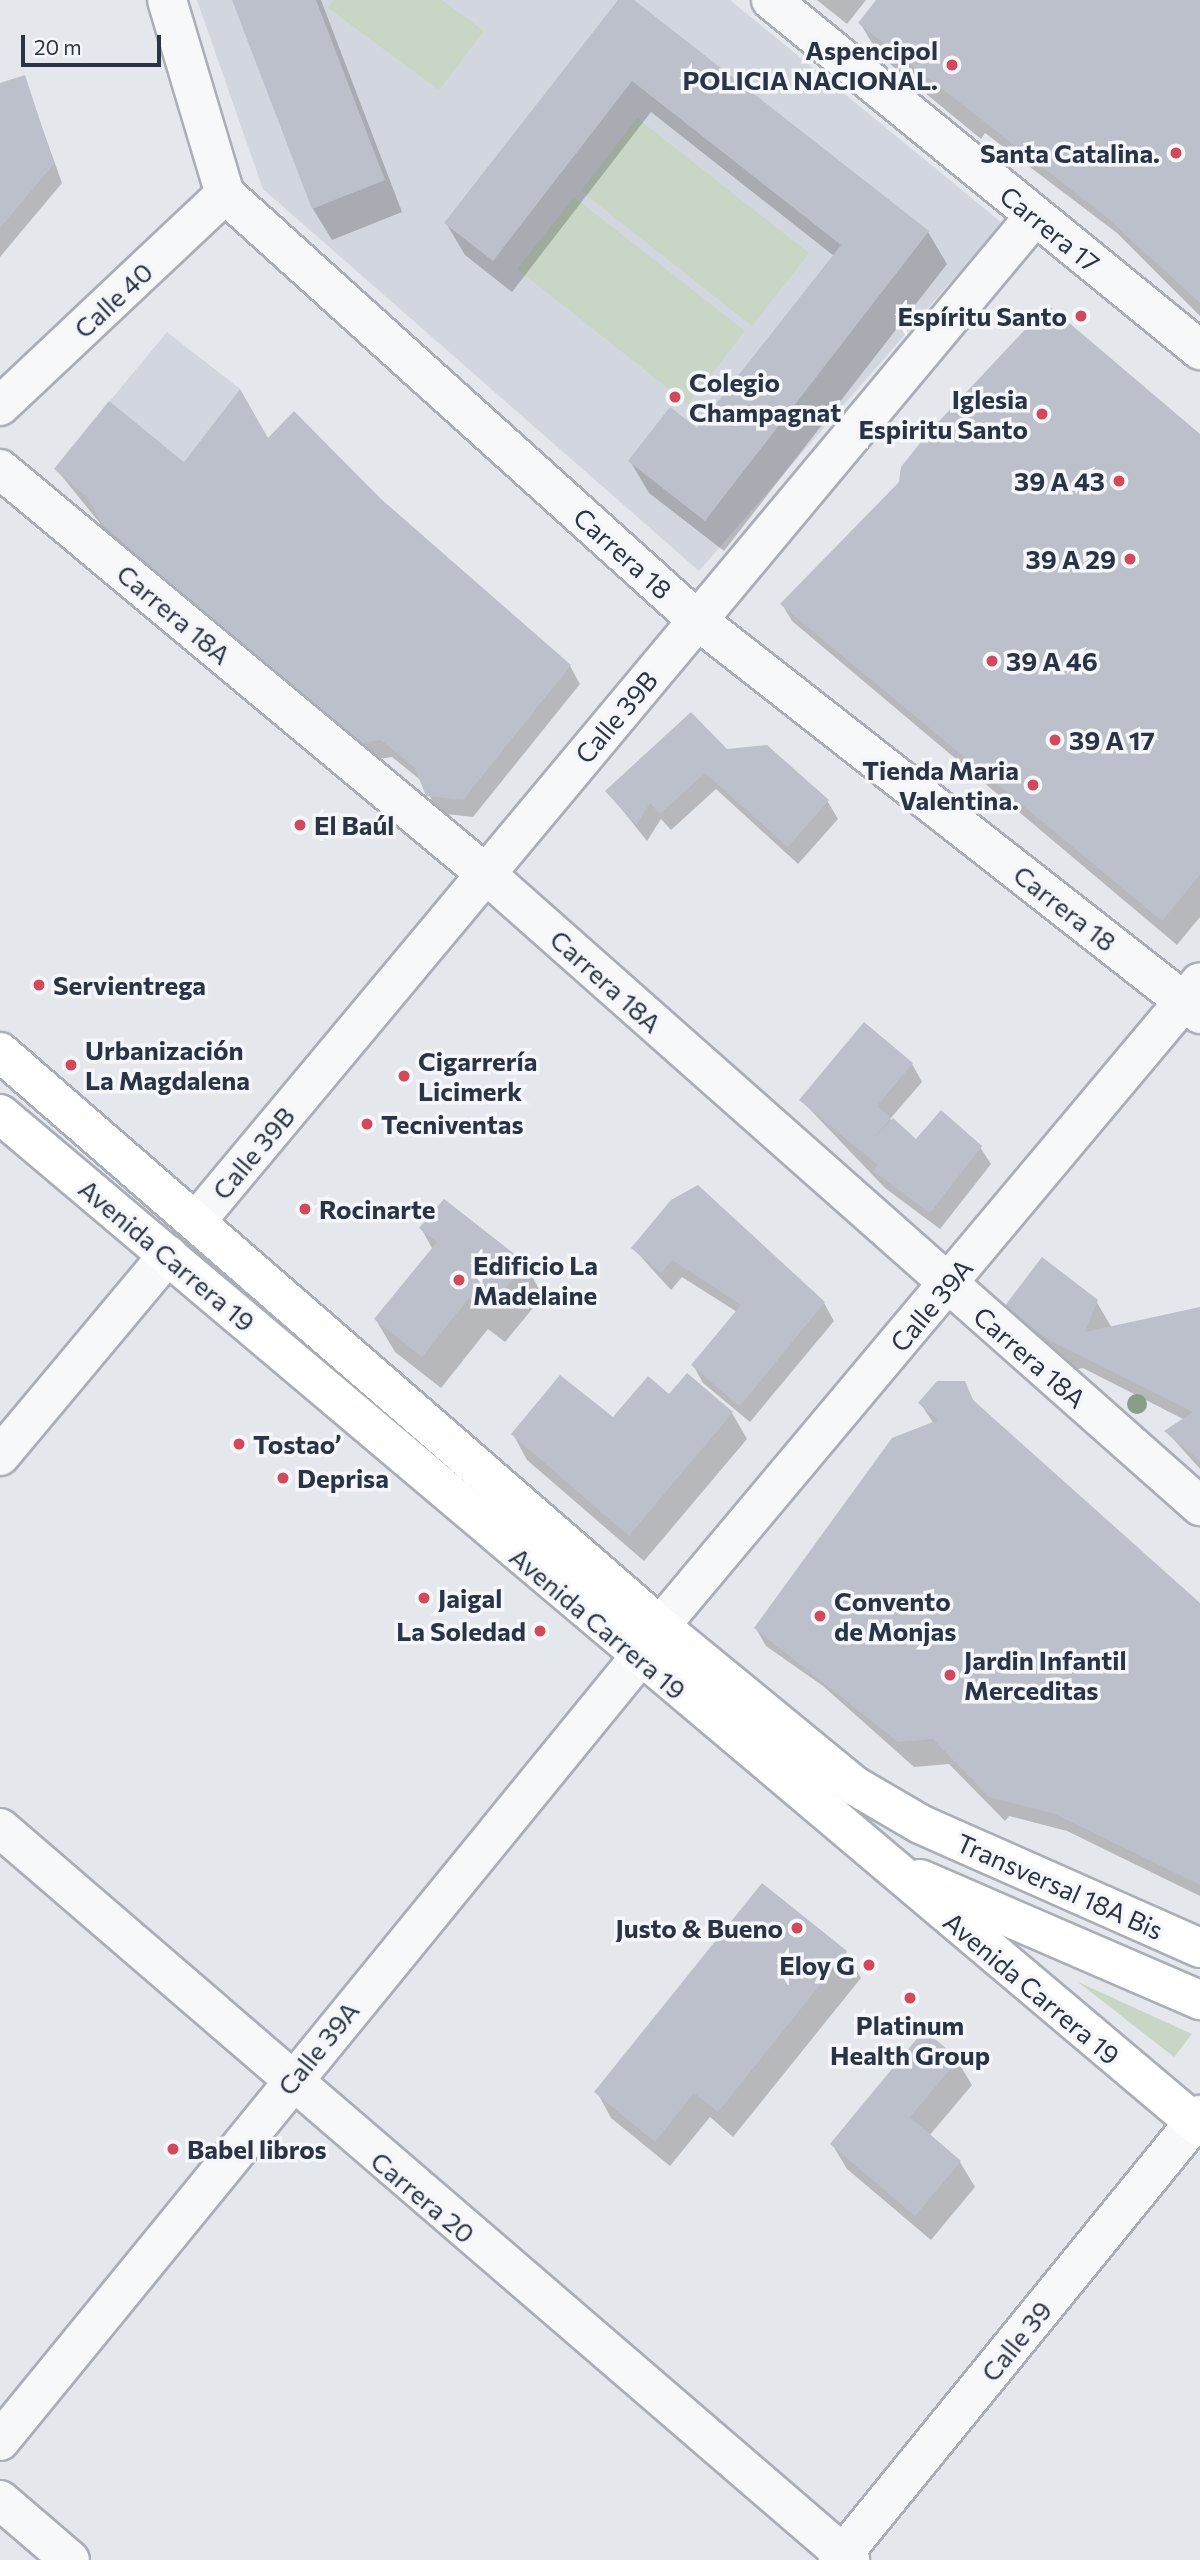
<!DOCTYPE html>
<html>
<head>
<meta charset="utf-8">
<style>
  body { margin:0 }
  #map { position:relative; width:1200px; height:2560px; overflow:hidden; background:#e4e7ec; font-family:Commissioner,sans-serif }
  div>[style] { position:absolute }
  .built>* { inset:0; background:#d2d6de }
  .green>* { inset:0; background:#c9d6c5 }
  .shadow>* { inset:0; background:#0003 }
  .building>* { inset:0; background:#bbc0ca }
  .roads { filter:drop-shadow(2px 0 #a9aeb7) drop-shadow(-2px 0 #a9aeb7) drop-shadow(0 2px #a9aeb7) drop-shadow(0 -2px #a9aeb7) }
  .minor>* { height:38px; margin:-19px; padding:0 19px; transform-origin:19px; border-radius:19px; background:#f7f8fa }
  .major>* { height:38px; margin:-19px; padding:0 19px; transform-origin:19px; border-radius:19px; background:#fff }
  .trees>* { width:20px; height:20px; margin:-10px; border-radius:50%; background:#899d89 }
  .dots>* { width:19px; height:19px; translate:-50% -50%; box-sizing:border-box; border:4px solid #f4f6f9; border-radius:50% }
  span { translate:-50% -50%; white-space:nowrap; text-align:center; line-height:1.15; -webkit-text-stroke:7px #f4f6f9; paint-order:stroke }
  .poi-label { font-size:26px; color:#2b3445; font-weight:700 }
  .right { translate:-100% -50%; text-align:right }
  .left { translate:0 -50%; text-align:left }
  .street-label { font-size:26px; color:#2b3445 }
  .scale { position:absolute; left:21px; top:35px; width:140px; height:32px; box-sizing:border-box; border:4px solid #2b3445; border-top:0; padding-left:9px; font-size:21px; line-height:24px; white-space:nowrap; color:#2b3445; -webkit-text-stroke:5px #f4f6f9; paint-order:stroke }
</style>
</head>
<body>
<div id="map">
  <div class="built">
    <div style="clip-path:polygon(197px 0,730px 0,1002px 223px,699px 571px,263px 189px)"></div>
    <div style="clip-path:polygon(167px 332px,240px 389px,184px 462px,109px 402px)"></div>
  </div>
  <div class="green">
    <div style="clip-path:polygon(334px 0,442px 0,484px 31px,439px 90px,328px 8px)"></div>
    <div style="clip-path:polygon(637px 118px,809px 253px,752px 326px,581px 191px)"></div>
    <div style="clip-path:polygon(574px 197px,745px 331px,688px 404px,517px 269px)"></div>
    <div style="clip-path:polygon(1078px 1982px,1192px 2034px,1174px 2057px)"></div>
  </div>
  <div class="shadow">
    <div style="clip-path:polygon(234px 0,321px 0,402px 212px,332px 240px,313px 209px)"></div>
    <div style="clip-path:polygon(620px 0,631px 0,928px 232px,947px 264px,724px 551px,649px 493px,630px 461px,698px 431px,834px 256px,651px 112px,512px 292px,465px 255px,446px 223px)"></div>
    <div style="clip-path:polygon(817px 0,866px 0,847px 24px)"></div>
    <div style="clip-path:polygon(878px 0,1200px 0,1200px 316px,1117px 233px,985px 133px,981px 139px,879px 55px,860px 23px)"></div>
    <div style="clip-path:polygon(24px 77px,62px 183px,0 257px,0 85px)"></div>
    <div style="clip-path:polygon(1200px 436px,1200px 917px,1177px 945px,792px 621px,782px 604px)"></div>
    <div style="clip-path:polygon(267px 440px,380px 500px,570px 666px,580px 684px,473px 817px,438px 813px,423px 782px,392px 757px,366px 761px,116px 543px,56px 469px,184px 464px)"></div>
    <div style="clip-path:polygon(766px 746px,828px 802px,838px 819px,798px 864px,716px 789px,671px 830px,661px 819px,647px 841px,607px 791px)"></div>
    <div style="clip-path:polygon(864px 1025px,912px 1064px,922px 1082px,890px 1119px,917px 1141px,980px 1147px,991px 1164px,940px 1229px,885px 1188px,801px 1100px)"></div>
    <div style="clip-path:polygon(698px 1187px,824px 1303px,834px 1321px,750px 1422px,703px 1383px,693px 1365px,737px 1312px,682px 1277px,671px 1290px,633px 1248px)"></div>
    <div style="clip-path:polygon(421px 1228px,525px 1264px,543px 1296px,505px 1342px,488px 1329px,441px 1388px,395px 1352px,376px 1320px,433px 1250px)"></div>
    <div style="clip-path:polygon(1096px 1301px,1112px 1328px,1200px 1309px,1200px 1469px,1167px 1432px,1185px 1420px,1083px 1368px,1068px 1371px,1025px 1339px,1006px 1307px)"></div>
    <div style="clip-path:polygon(687px 1375px,732px 1413px,747px 1439px,644px 1561px,527px 1460px,513px 1434px,613px 1419px,669px 1397px)"></div>
    <div style="clip-path:polygon(964px 1383px,976px 1405px,1200px 1610px,1200px 1896px,1067px 1831px,1009px 1816px,1005px 1821px,949px 1764px,914px 1767px,823px 1686px,766px 1646px,756px 1629px,934px 1424px,920px 1403px)"></div>
    <div style="clip-path:polygon(763px 1886px,846px 1952px,861px 1978px,733px 2137px,710px 2117px,670px 2166px,611px 2118px,597px 2092px)"></div>
    <div style="clip-path:polygon(957px 2060px,972px 2085px,929px 2136px,960px 2162px,975px 2187px,931px 2240px,847px 2169px,832px 2144px)"></div>
  </div>
  <div class="building">
    <div style="clip-path:polygon(232px 0,316px 0,385px 180px,312px 209px)"></div>
    <div style="clip-path:polygon(618px 0,634px 0,929px 231px,705px 521px,628px 461px,670px 407px,697px 428px,841px 245px,632px 81px,493px 261px,444px 223px)"></div>
    <div style="clip-path:polygon(876px 0,1200px 0,1200px 303px,1105px 216px,858px 23px)"></div>
    <div style="clip-path:polygon(25px 75px,54px 164px,0 228px,0 83px)"></div>
    <div style="clip-path:polygon(1048px 305px,1200px 434px,1200px 875px,1162px 921px,780px 604px,899px 482px,901px 467px,928px 433px)"></div>
    <div style="clip-path:polygon(240px 389px,268px 438px,294px 411px,381px 499px,571px 665px,463px 800px,426px 796px,415px 768px,381px 740px,355px 744px,103px 525px,87px 497px,54px 469px,109px 401px,184px 462px)"></div>
    <div style="clip-path:polygon(691px 712px,727px 749px,767px 745px,829px 800px,788px 847px,705px 773px,660px 814px,650px 803px,636px 825px,605px 791px)"></div>
    <div style="clip-path:polygon(864px 1022px,913px 1063px,877px 1106px,891px 1118px,874px 1138px,893px 1118px,916px 1139px,941px 1110px,982px 1146px,930px 1213px,873px 1171px,878px 1165px,799px 1100px)"></div>
    <div style="clip-path:polygon(698px 1185px,825px 1302px,740px 1406px,691px 1365px,741px 1305px,672px 1260px,661px 1273px,631px 1248px,671px 1200px)"></div>
    <div style="clip-path:polygon(444px 1199px,526px 1263px,486px 1311px,469px 1298px,422px 1357px,374px 1319px,437px 1242px,419px 1228px)"></div>
    <div style="clip-path:polygon(1042px 1257px,1098px 1300px,1085px 1332px,1200px 1307px,1200px 1461px,1164px 1431px,1193px 1412px,1049px 1340px,1004px 1307px)"></div>
    <div style="clip-path:polygon(687px 1373px,733px 1412px,629px 1536px,511px 1434px,560px 1375px,613px 1417px,648px 1376px,669px 1394px)"></div>
    <div style="clip-path:polygon(937px 1381px,965px 1381px,973px 1400px,1200px 1603px,1200px 1885px,1055px 1814px,989px 1797px,933px 1739px,898px 1742px,754px 1628px,892px 1438px,938px 1420px,918px 1403px)"></div>
    <div style="clip-path:polygon(762px 1883px,847px 1951px,718px 2112px,694px 2093px,655px 2142px,594px 2092px)"></div>
    <div style="clip-path:polygon(924px 2030px,959px 2059px,910px 2117px,961px 2161px,915px 2216px,830px 2144px)"></div>
  </div>
  <div class="roads">
    <div class="minor">
      <div style="left:167px;top:0;width:202px;rotate:73.4deg"></div>
      <div style="left:225px;top:194px;width:636px;rotate:42.07deg"></div>
      <div style="left:697px;top:620px;width:639px;rotate:38.07deg"></div>
      <div style="left:771px;top:0;width:554px;rotate:39.21deg"></div>
      <div style="left:0;top:406px;width:309px;rotate:-43.3deg"></div>
      <div style="left:0;top:469px;width:633px;rotate:39.81deg"></div>
      <div style="left:486px;top:874px;width:954px;rotate:41.51deg"></div>
      <div style="left:198px;top:1219px;width:1305px;rotate:-50.16deg"></div>
      <div style="left:0;top:1456px;width:262px;rotate:-50.1deg"></div>
      <div style="left:660px;top:1626px;width:840px;rotate:-50.02deg"></div>
      <div style="left:0;top:1828px;width:1122px;rotate:40.73deg"></div>
      <div style="left:0;top:2441px;width:1011px;rotate:-50.78deg"></div>
      <div style="left:0;top:2500px;width:92px;rotate:40.6deg"></div>
      <div style="left:838px;top:2560px;width:574px;rotate:-50.87deg"></div>
    </div>
    <div class="major">
      <div style="left:0;top:1052px;width:875px;rotate:41.01deg"></div>
      <div style="left:660px;top:1626px;width:252px;rotate:39.4deg"></div>
      <div style="left:855px;top:1786px;width:75px;rotate:30.3deg"></div>
      <div style="left:920px;top:1824px;width:306px;rotate:23.9deg"></div>
      <div style="left:0;top:1114px;width:1570px;rotate:40.17deg"></div>
      <div style="left:920px;top:1879px;width:305px;rotate:23.4deg"></div>
    </div>
  </div>
  <div class="trees">
    <div style="left:1137px;top:1404px"></div>
  </div>
  <div class="dots">
    <div style="left:952px;top:65px;background:#d1495b"></div>
    <div style="left:1176px;top:153px;background:#d1495b"></div>
    <div style="left:1081px;top:316px;background:#d1495b"></div>
    <div style="left:675px;top:397px;background:#d1495b"></div>
    <div style="left:1042px;top:414px;background:#d1495b"></div>
    <div style="left:1119px;top:481px;background:#d1495b"></div>
    <div style="left:1130px;top:559px;background:#d1495b"></div>
    <div style="left:992px;top:661px;background:#d1495b"></div>
    <div style="left:1055px;top:740px;background:#d1495b"></div>
    <div style="left:1033px;top:785px;background:#d1495b"></div>
    <div style="left:300px;top:825px;background:#d1495b"></div>
    <div style="left:39px;top:985px;background:#d1495b"></div>
    <div style="left:71px;top:1065px;background:#d1495b"></div>
    <div style="left:404px;top:1076px;background:#d1495b"></div>
    <div style="left:367px;top:1124px;background:#d1495b"></div>
    <div style="left:305px;top:1209px;background:#d1495b"></div>
    <div style="left:459px;top:1280px;background:#d1495b"></div>
    <div style="left:239px;top:1444px;background:#d1495b"></div>
    <div style="left:283px;top:1478px;background:#d1495b"></div>
    <div style="left:424px;top:1598px;background:#d1495b"></div>
    <div style="left:820px;top:1616px;background:#d1495b"></div>
    <div style="left:540px;top:1631px;background:#d1495b"></div>
    <div style="left:950px;top:1675px;background:#d1495b"></div>
    <div style="left:797px;top:1928px;background:#d1495b"></div>
    <div style="left:869px;top:1965px;background:#d1495b"></div>
    <div style="left:910px;top:1998px;background:#d1495b"></div>
    <div style="left:173px;top:2149px;background:#d1495b"></div>
  </div>
  <div class="poi-label">
    <span class="right" style="left:938px;top:65px">Aspencipol<br>POLICIA NACIONAL.</span>
    <span class="right" style="left:1160px;top:153px">Santa Catalina.</span>
    <span class="right" style="left:1067px;top:316px">Espíritu Santo</span>
    <span class="left" style="left:689px;top:397px">Colegio<br>Champagnat</span>
    <span class="right" style="left:1028px;top:414px">Iglesia<br>Espiritu Santo</span>
    <span class="right" style="left:1105px;top:481px">39 A 43</span>
    <span class="right" style="left:1116px;top:559px">39 A 29</span>
    <span class="left" style="left:1006px;top:661px">39 A 46</span>
    <span class="left" style="left:1069px;top:740px">39 A 17</span>
    <span class="right" style="left:1019px;top:785px">Tienda Maria<br>Valentina.</span>
    <span class="left" style="left:314px;top:825px">El Baúl</span>
    <span class="left" style="left:53px;top:985px">Servientrega</span>
    <span class="left" style="left:85px;top:1065px">Urbanización<br>La Magdalena</span>
    <span class="left" style="left:418px;top:1076px">Cigarrería<br>Licimerk</span>
    <span class="left" style="left:381px;top:1124px">Tecniventas</span>
    <span class="left" style="left:319px;top:1209px">Rocinarte</span>
    <span class="left" style="left:473px;top:1280px">Edificio La<br>Madelaine</span>
    <span class="left" style="left:253px;top:1444px">Tostao’</span>
    <span class="left" style="left:297px;top:1478px">Deprisa</span>
    <span class="left" style="left:438px;top:1598px">Jaigal</span>
    <span class="left" style="left:834px;top:1616px">Convento<br>de Monjas</span>
    <span class="right" style="left:526px;top:1631px">La Soledad</span>
    <span class="left" style="left:964px;top:1675px">Jardin Infantil<br>Merceditas</span>
    <span class="right" style="left:783px;top:1928px">Justo &amp; Bueno</span>
    <span class="right" style="left:855px;top:1965px">Eloy G</span>
    <span style="left:910px;top:2040px">Platinum<br>Health Group</span>
    <span class="left" style="left:187px;top:2149px">Babel libros</span>
  </div>
  <div class="street-label">
    <span style="left:1050px;top:229px;rotate:39deg">Carrera 17</span>
    <span style="left:113px;top:300px;rotate:-43deg">Calle 40</span>
    <span style="left:623px;top:553px;rotate:42deg">Carrera 18</span>
    <span style="left:174px;top:614px;rotate:40deg">Carrera 18A</span>
    <span style="left:616px;top:717px;rotate:-50deg">Calle 39B</span>
    <span style="left:1065px;top:908px;rotate:38deg">Carrera 18</span>
    <span style="left:606px;top:981px;rotate:42deg">Carrera 18A</span>
    <span style="left:253px;top:1153px;rotate:-50deg">Calle 39B</span>
    <span style="left:167px;top:1255px;rotate:40deg">Avenida Carrera 19</span>
    <span style="left:931px;top:1305px;rotate:-50deg">Calle 39A</span>
    <span style="left:1030px;top:1357px;rotate:41deg">Carrera 18A</span>
    <span style="left:598px;top:1623px;rotate:40deg">Avenida Carrera 19</span>
    <span style="left:1060px;top:1886px;rotate:24deg">Transversal 18A Bis</span>
    <span style="left:1032px;top:1988px;rotate:40deg">Avenida Carrera 19</span>
    <span style="left:318px;top:2048px;rotate:-51deg">Calle 39A</span>
    <span style="left:423px;top:2197px;rotate:40deg">Carrera 20</span>
    <span style="left:1016px;top:2341px;rotate:-51deg">Calle 39</span>
  </div>
  <div class="scale">20 m</div>
</div>
</body>
</html>
